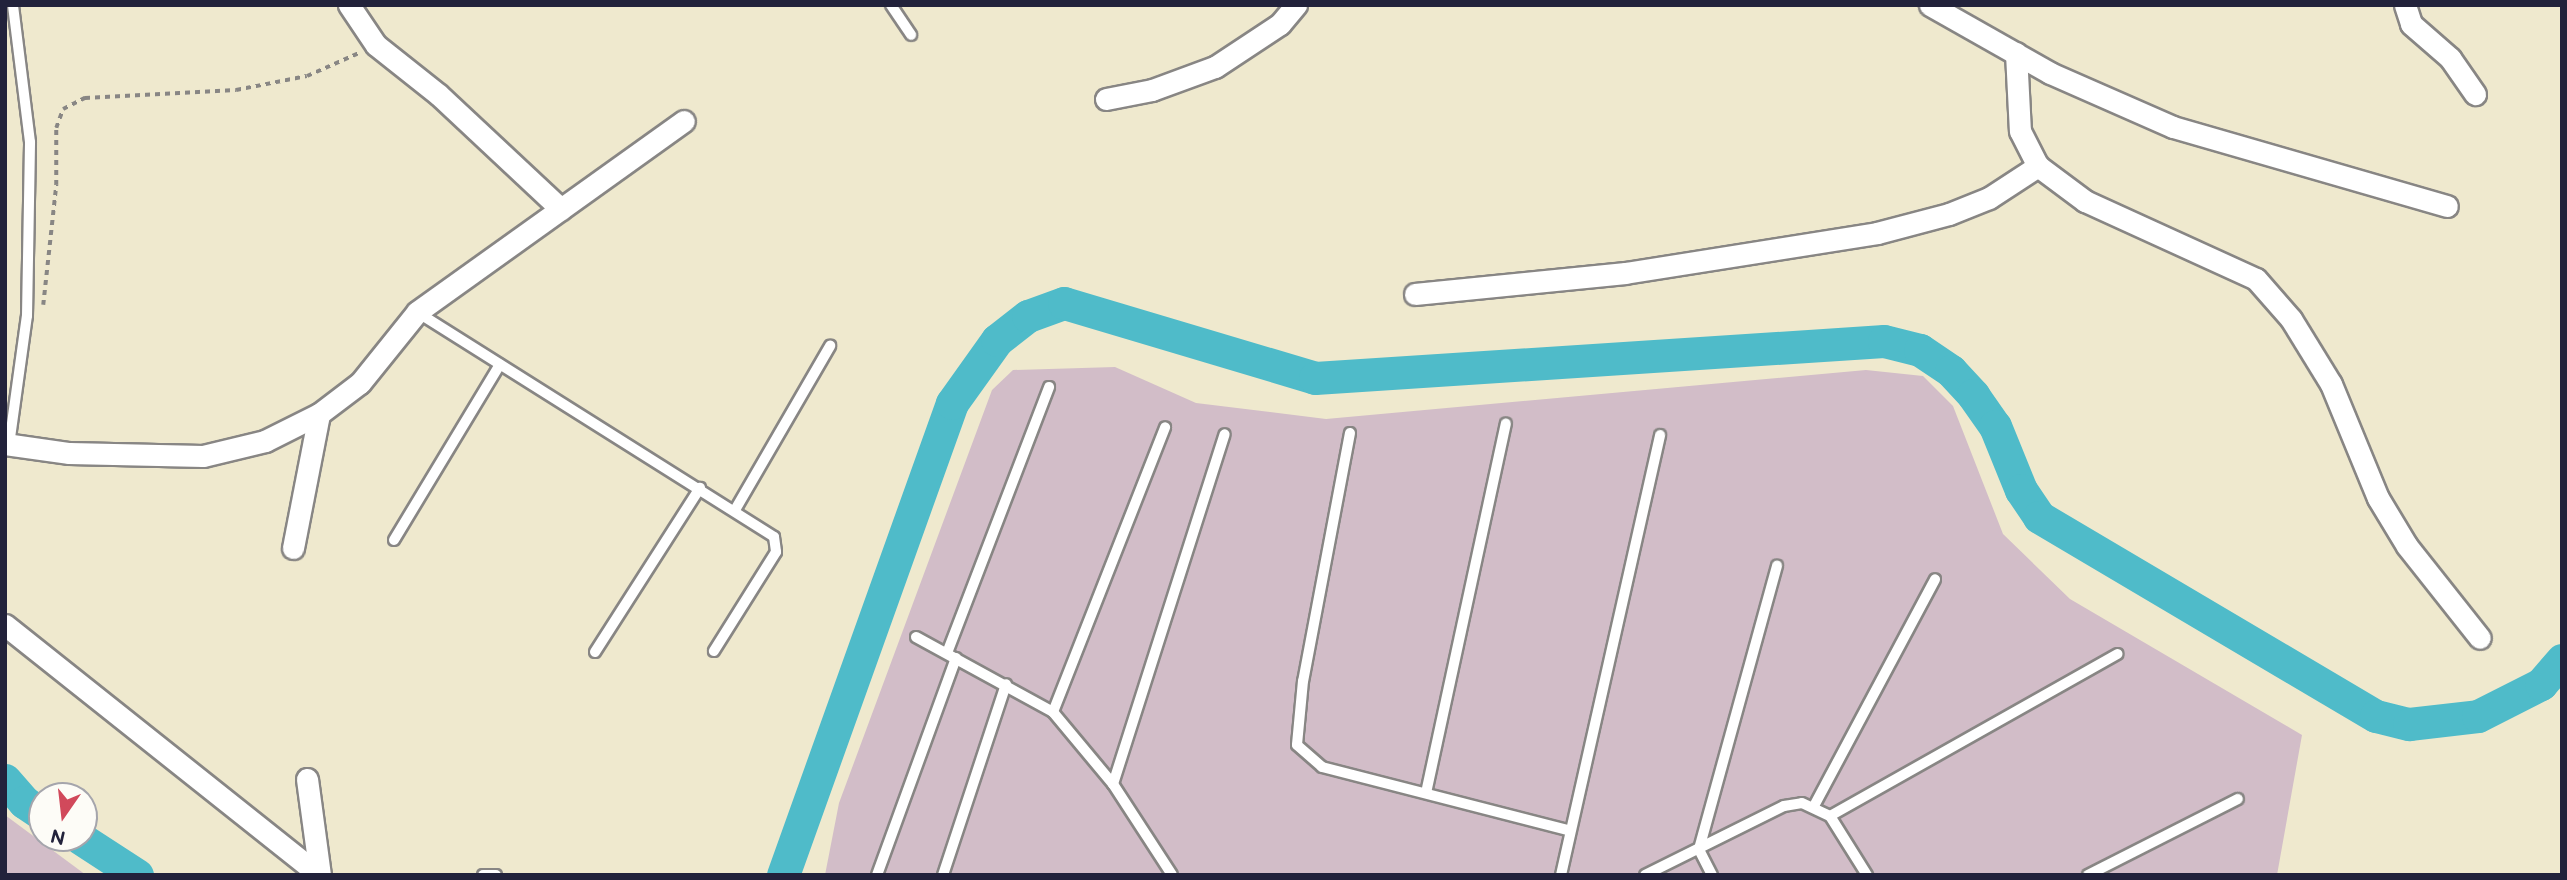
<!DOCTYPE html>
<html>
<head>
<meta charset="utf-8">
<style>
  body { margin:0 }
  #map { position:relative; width:2567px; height:880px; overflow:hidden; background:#efe9ce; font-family:"Balsamiq Sans",sans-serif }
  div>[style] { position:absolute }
  .industrial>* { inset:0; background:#d2bdc8 }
  .river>* { height:33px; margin:-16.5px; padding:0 16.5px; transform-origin:16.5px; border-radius:16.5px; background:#4fbbc9 }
  .path>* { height:3.5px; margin-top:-1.75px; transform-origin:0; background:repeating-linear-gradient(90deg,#888684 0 5px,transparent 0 10px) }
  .roads { filter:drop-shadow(2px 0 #888684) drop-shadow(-2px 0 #888684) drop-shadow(0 2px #888684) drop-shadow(0 -2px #888684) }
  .lane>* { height:10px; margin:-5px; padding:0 5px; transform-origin:5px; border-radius:5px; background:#fff }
  .street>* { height:21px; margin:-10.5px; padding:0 10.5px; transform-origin:10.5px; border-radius:10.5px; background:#fff }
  span { translate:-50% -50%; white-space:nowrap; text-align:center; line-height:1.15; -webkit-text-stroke:5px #fdfcf7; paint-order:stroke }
  .frame { position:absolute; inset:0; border:7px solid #22223b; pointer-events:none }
  .north { position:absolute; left:28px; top:782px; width:70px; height:70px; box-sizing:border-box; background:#fdfcf7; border:2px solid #a5a5ac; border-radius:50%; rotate:194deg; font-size:19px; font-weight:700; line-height:28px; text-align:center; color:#22223b }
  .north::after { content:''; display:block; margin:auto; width:24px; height:32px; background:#d1495b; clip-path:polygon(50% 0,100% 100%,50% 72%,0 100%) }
</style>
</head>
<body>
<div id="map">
  <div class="industrial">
    <div style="clip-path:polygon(1115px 367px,1196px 403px,1326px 419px,1866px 370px,1923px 376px,1953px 406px,2003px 534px,2070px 599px,2302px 735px,2277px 875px,825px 875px,839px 803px,992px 390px,1013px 370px)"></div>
    <div style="clip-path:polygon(5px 815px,86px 875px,5px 875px)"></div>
  </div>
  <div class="river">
    <div style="left:5px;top:780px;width:29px;rotate:49deg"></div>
    <div style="left:24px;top:802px;width:22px;rotate:34deg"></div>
    <div style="left:80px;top:838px;width:68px;rotate:33deg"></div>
    <div style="left:783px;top:875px;width:501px;rotate:-70.3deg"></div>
    <div style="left:952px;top:403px;width:77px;rotate:-54.5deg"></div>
    <div style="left:997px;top:340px;width:39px;rotate:-38deg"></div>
    <div style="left:1028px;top:316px;width:38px;rotate:-20deg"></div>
    <div style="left:1064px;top:303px;width:262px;rotate:16.6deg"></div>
    <div style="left:1315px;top:378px;width:570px;rotate:-3.72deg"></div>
    <div style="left:1884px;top:341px;width:37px;rotate:14deg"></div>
    <div style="left:1920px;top:350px;width:37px;rotate:34deg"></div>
    <div style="left:1951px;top:371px;width:33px;rotate:47deg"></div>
    <div style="left:1973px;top:395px;width:38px;rotate:55deg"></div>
    <div style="left:1995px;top:426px;width:69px;rotate:67.9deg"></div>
    <div style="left:2021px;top:490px;width:32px;rotate:56deg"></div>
    <div style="left:2039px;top:517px;width:391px;rotate:30.6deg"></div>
    <div style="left:2376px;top:716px;width:34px;rotate:14deg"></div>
    <div style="left:2409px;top:724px;width:69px;rotate:-6.6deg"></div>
    <div style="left:2478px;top:716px;width:71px;rotate:-26.9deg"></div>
    <div style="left:2541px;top:684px;width:32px;rotate:-49deg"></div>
  </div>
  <div class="path">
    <div style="left:43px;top:305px;width:121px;rotate:-83.8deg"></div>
    <div style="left:56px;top:185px;width:57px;rotate:-90deg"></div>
    <div style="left:56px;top:128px;width:20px;rotate:-70deg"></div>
    <div style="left:63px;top:109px;width:25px;rotate:-27deg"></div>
    <div style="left:85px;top:98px;width:151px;rotate:-3deg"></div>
    <div style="left:236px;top:90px;width:72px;rotate:-11.2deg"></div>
    <div style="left:307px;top:76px;width:57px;rotate:-23.9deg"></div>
  </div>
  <div class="roads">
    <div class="lane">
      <div style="left:891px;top:5px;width:36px;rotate:56deg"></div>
      <div style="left:417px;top:312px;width:422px;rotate:32.2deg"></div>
      <div style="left:774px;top:537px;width:15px;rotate:82deg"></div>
      <div style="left:776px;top:552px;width:117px;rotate:122.1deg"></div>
      <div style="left:1350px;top:433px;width:252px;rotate:100.7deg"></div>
      <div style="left:1303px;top:681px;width:64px;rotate:95.4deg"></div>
      <div style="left:1297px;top:745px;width:33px;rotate:41deg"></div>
      <div style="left:1322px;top:767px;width:253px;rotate:14.4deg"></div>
      <div style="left:9px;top:445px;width:130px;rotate:-82.1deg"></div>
      <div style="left:27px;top:316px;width:174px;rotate:-89deg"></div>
      <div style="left:30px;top:142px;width:138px;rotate:-97.1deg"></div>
      <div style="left:735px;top:510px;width:190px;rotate:-59.9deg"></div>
      <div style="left:394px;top:540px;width:205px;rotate:-58.9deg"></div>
      <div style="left:916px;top:637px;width:156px;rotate:28.7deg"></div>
      <div style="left:1053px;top:712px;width:94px;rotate:50.2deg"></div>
      <div style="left:1113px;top:784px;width:108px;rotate:57deg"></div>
      <div style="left:595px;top:652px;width:195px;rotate:-57.4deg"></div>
      <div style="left:947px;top:653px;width:285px;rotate:-69deg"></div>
      <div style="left:1053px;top:712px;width:306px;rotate:-68.5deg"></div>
      <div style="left:1113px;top:784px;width:367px;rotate:-72.3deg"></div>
      <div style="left:1426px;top:793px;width:378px;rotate:-77.8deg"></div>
      <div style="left:1814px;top:806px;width:257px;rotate:-61.9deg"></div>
      <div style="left:1830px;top:816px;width:330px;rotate:-29.4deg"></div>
      <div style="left:483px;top:875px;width:13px"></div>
      <div style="left:877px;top:875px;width:231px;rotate:-70deg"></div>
      <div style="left:943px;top:875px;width:201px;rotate:-71.7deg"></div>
      <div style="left:1561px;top:875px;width:451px;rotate:-77.3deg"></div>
      <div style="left:1645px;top:875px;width:155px;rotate:-26.4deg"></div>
      <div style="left:1784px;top:806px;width:18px;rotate:-9deg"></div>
      <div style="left:1802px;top:803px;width:31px;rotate:25deg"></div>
      <div style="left:1830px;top:816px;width:70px;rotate:57.9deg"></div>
      <div style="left:1712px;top:875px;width:29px;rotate:-117deg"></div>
      <div style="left:1699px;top:849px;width:294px;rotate:-74.6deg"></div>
      <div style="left:2088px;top:875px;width:168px;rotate:-26.9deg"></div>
    </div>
    <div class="street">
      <div style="left:349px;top:5px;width:48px;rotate:56deg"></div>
      <div style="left:376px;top:45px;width:80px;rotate:38.4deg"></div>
      <div style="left:439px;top:95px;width:167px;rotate:43.1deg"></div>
      <div style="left:1930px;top:5px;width:138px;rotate:29.5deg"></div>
      <div style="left:2050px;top:73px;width:134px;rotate:23.7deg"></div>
      <div style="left:2173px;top:127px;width:285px;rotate:16.1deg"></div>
      <div style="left:2405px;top:5px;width:20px;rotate:72deg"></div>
      <div style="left:2411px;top:24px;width:52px;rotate:41.1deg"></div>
      <div style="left:2450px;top:58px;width:44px;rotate:55.2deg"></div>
      <div style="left:2016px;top:53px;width:78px;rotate:87.1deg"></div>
      <div style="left:2020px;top:131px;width:39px;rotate:63deg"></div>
      <div style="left:2038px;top:166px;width:59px;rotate:36.7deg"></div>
      <div style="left:2085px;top:201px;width:188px;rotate:24.5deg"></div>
      <div style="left:2256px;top:279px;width:53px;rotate:48.8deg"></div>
      <div style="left:2291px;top:319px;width:76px;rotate:58.4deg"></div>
      <div style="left:2331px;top:384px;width:123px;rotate:67.6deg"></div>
      <div style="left:2378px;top:498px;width:56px;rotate:58.9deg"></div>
      <div style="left:2407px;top:546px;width:117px;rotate:51.6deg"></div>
      <div style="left:1106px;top:99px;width:47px;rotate:-11.1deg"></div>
      <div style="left:1152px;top:90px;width:67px;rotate:-20.1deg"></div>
      <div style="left:1215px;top:67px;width:78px;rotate:-33.5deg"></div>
      <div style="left:1280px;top:24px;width:25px;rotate:-50deg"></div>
      <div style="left:1415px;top:294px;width:211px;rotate:-5.7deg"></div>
      <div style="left:1625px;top:273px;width:255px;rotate:-9deg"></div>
      <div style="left:1877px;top:233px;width:74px;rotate:-14.8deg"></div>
      <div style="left:1949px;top:214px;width:43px;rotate:-21.8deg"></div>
      <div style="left:1989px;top:198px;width:59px;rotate:-33.1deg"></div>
      <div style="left:5px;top:444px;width:65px;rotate:8deg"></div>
      <div style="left:69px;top:453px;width:134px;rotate:1.3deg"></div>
      <div style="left:203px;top:456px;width:64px;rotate:-13.6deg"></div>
      <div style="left:265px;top:441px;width:60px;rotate:-26.6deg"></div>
      <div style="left:319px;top:414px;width:51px;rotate:-37.1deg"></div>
      <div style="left:360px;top:383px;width:91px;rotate:-51.2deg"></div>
      <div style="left:417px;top:312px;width:328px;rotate:-35.6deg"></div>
      <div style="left:293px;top:548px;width:136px;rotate:-79deg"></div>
      <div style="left:5px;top:625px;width:401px;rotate:38.5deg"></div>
      <div style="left:307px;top:779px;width:97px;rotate:82.3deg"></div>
    </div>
  </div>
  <div class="frame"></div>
  <div class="north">N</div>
</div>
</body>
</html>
